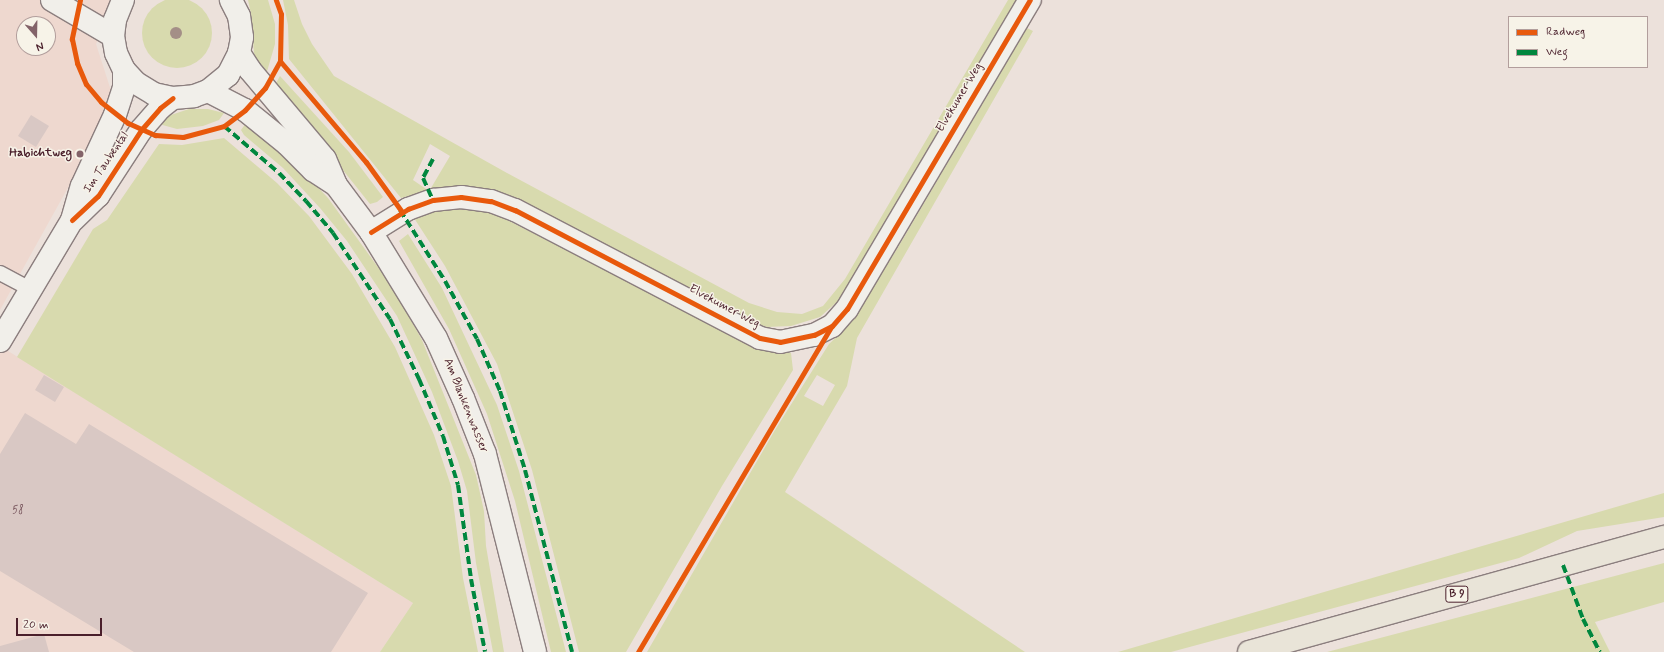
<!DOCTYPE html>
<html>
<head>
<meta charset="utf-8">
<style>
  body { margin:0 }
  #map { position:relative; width:1664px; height:652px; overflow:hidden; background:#ece1db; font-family:Mynerve,sans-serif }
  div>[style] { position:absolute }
  .built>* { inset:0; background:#eed8cf }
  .green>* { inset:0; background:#d8daae }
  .round { border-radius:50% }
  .building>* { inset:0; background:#d9c8c4 }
  .roads { filter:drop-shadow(1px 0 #8b7e7e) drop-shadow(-1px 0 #8b7e7e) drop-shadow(0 1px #8b7e7e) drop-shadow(0 -1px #8b7e7e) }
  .service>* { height:14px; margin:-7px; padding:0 7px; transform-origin:7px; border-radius:7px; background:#f1efea }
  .minor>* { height:22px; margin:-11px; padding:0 11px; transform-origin:11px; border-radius:11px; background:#f1efea }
  .tertiary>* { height:22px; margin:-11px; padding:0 11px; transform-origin:11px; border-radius:11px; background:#f1efea }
  .primary>* { height:22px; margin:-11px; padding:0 11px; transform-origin:11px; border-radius:11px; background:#e9e4d8 }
  .quiet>* { height:4px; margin-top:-2px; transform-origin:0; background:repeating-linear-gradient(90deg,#00873e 0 8px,transparent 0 12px) }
  .cycleway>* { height:5px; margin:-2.5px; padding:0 2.5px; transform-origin:2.5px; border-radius:2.5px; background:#e8590c }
  .trees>* { width:12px; height:12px; margin:-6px; border-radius:50%; background:#a48f87 }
  .dots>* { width:11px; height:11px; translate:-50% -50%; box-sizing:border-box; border:2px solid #f7f3e8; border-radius:50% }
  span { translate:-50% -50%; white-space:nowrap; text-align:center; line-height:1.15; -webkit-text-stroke:3px #f7f3e8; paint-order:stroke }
  .number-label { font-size:10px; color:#6f4b53 }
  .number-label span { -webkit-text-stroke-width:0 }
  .shield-label span { padding:1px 3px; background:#f7f3e8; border:1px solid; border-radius:3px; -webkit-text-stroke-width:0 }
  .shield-label { font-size:11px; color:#4a1f2b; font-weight:700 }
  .street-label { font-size:12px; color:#4a1f2b }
  .poi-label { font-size:12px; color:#4a1f2b; font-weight:700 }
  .right { translate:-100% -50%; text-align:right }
  .legend { position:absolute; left:1508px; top:16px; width:140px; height:52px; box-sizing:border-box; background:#f7f3e8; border:1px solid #b29e9c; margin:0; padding:5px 7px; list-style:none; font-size:12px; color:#4a1f2b }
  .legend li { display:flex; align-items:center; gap:8px; height:20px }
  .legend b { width:20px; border:1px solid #b29e9c }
  .north { position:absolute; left:16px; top:16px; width:40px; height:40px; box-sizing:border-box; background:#f7f3e8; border:1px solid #b29e9c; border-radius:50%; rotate:160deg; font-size:11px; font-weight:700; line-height:16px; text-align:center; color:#4a1f2b }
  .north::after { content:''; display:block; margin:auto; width:14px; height:18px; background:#836369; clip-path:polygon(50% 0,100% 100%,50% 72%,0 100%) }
  .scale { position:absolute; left:16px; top:618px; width:86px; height:18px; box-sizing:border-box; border:2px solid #4a1f2b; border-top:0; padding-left:5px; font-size:12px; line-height:14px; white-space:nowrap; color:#4a1f2b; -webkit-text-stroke:3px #f7f3e8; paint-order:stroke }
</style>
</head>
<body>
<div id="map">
  <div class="built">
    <div style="clip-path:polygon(evenodd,0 0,116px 0,96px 44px,115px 103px,0 310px,0 0,24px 24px,48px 24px,48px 48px,24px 48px,24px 24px)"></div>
    <div style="clip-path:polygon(0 346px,413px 603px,380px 652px,0 652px)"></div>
  </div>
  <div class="green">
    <div class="round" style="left:142px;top:-2px;width:70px;height:70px"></div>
    <div style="clip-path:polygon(248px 0,268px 0,275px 24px,275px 44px,266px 75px,260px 71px,254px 53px,251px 14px)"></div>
    <div style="clip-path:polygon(283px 0,294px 0,302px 24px,312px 44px,334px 76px,507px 173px,749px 303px,777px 312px,802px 314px,823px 306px,845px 279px,1008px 0,1017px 0,839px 300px,820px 317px,791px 326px,767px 327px,744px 320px,520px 201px,431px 188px,450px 156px,430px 144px,413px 180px,429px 191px,401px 198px,289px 59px,288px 25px)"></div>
    <div style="clip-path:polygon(evenodd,1027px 28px,1033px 31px,857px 338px,847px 386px,785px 492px,1025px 652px,647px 652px,775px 430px,829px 344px,847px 327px,897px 249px,1027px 28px,817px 375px,835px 385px,823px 406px,804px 396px,817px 375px)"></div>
    <div style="clip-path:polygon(280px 76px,349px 152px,383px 197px,377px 202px,370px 204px,275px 85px)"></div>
    <div style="clip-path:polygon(189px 109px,208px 109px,224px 113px,219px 120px,203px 126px,177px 129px,159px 124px,168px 116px)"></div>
    <div style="clip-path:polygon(246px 123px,290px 158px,328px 198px,393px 288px,422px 340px,476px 475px,484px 511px,486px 546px,504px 652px,493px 652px,476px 563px,467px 491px,458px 461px,432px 392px,397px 316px,347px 241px,320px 208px,283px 168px,244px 135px,241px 130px)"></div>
    <div style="clip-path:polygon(224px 138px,277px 183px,309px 216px,352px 274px,395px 347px,434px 435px,451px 486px,463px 578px,478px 652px,380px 652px,413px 603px,17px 357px,93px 229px,107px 220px,159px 144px,182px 145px)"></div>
    <div style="clip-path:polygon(454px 208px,487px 210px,755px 345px,791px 353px,793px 370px,722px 486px,626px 652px,579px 652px,532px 470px,497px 364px,445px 266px,414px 218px,431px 211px)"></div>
    <div style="clip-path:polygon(408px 234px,442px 288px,497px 405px,519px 471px,566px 652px,551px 652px,515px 501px,487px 414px,449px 329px,399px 241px)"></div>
    <div style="clip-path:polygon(1664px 493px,1664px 517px,1577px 531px,1519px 558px,1171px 652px,1118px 652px)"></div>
    <div style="clip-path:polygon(1664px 563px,1664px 602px,1595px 622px,1610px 652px,1327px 652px)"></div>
  </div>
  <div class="building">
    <div style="clip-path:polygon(31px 115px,49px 126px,36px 147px,18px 136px)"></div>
    <div style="clip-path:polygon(44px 375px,64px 387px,55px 402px,35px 390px)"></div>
    <div style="clip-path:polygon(25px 413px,76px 444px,89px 424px,368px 593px,331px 652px,134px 652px,0 571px,0 454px)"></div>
    <div style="clip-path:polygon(44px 634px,49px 652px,0 652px,0 646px)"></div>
  </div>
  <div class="roads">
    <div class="service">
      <div style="left:0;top:273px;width:36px;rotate:28deg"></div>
    </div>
    <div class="minor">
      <div style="left:73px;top:220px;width:35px;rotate:-44deg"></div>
      <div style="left:98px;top:196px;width:79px;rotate:-56.9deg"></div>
      <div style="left:141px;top:130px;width:29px;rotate:-49deg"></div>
      <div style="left:160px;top:108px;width:16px;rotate:-38deg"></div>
      <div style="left:371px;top:232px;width:44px;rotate:-31.9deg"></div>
      <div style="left:408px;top:209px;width:27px;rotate:-20deg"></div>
      <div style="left:433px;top:200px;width:28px;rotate:-6deg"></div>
      <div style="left:461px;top:197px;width:30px;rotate:8deg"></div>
      <div style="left:491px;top:201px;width:26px;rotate:21deg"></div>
      <div style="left:515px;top:210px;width:276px;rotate:27.6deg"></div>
      <div style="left:760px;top:338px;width:20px;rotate:11deg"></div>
      <div style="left:780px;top:342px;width:35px;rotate:-12deg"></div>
      <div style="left:814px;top:335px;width:20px;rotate:-27deg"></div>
      <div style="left:832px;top:326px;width:23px;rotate:-49deg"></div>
      <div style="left:847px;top:309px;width:359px;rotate:-59.4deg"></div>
      <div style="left:0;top:341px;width:141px;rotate:-59.2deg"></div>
      <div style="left:72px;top:220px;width:35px;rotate:-74deg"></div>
      <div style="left:82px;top:186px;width:78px;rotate:-65.1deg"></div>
      <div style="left:115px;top:115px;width:28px;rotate:-72deg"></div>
      <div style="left:124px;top:88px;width:18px;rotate:-90deg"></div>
    </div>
    <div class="tertiary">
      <div style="left:52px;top:0;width:71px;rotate:30.5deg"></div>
      <div style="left:123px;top:0;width:22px;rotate:112deg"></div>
      <div style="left:115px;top:20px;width:16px;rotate:97deg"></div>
      <div style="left:113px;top:36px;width:17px;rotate:80deg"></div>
      <div style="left:116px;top:53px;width:19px;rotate:65deg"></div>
      <div style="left:124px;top:70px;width:18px;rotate:47deg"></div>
      <div style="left:136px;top:83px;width:21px;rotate:31deg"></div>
      <div style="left:154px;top:94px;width:19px;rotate:12deg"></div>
      <div style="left:173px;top:98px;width:21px;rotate:-5deg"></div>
      <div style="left:194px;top:96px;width:15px;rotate:-20deg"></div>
      <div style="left:208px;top:91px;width:26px;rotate:-39deg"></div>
      <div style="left:228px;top:75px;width:25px;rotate:-63deg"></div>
      <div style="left:239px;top:53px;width:16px;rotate:-79deg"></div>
      <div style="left:242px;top:37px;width:21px;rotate:-98deg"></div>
      <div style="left:239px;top:16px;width:18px;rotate:-117deg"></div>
      <div style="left:239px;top:53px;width:20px;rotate:57deg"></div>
      <div style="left:250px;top:70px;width:116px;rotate:49.9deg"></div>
      <div style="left:325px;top:159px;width:28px;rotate:67deg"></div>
      <div style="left:336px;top:185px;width:59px;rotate:53.3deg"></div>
      <div style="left:371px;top:232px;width:124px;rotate:58.5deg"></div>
      <div style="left:436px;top:338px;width:66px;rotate:65.8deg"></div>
      <div style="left:463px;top:398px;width:60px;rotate:68.6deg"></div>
      <div style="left:485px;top:454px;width:204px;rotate:75.8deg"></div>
      <div style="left:208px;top:91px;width:42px;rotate:27.2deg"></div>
      <div style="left:245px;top:110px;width:54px;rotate:39deg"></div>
      <div style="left:287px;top:144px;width:37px;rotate:45deg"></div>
      <div style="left:313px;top:170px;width:27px;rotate:33deg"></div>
    </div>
    <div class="primary">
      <div style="left:1249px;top:652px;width:431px;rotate:-15.5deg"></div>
    </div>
  </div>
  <div class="quiet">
    <div style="left:224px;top:126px;width:72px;rotate:40.5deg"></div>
    <div style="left:279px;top:173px;width:39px;rotate:46deg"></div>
    <div style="left:306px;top:201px;width:42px;rotate:49.8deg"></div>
    <div style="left:333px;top:233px;width:103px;rotate:56.5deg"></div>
    <div style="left:390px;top:319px;width:67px;rotate:64.2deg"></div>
    <div style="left:419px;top:379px;width:62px;rotate:67.2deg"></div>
    <div style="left:443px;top:436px;width:51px;rotate:73deg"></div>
    <div style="left:458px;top:485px;width:95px;rotate:82.1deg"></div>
    <div style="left:471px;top:579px;width:74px;rotate:79.1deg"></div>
    <div style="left:433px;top:159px;width:21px;rotate:118deg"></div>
    <div style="left:423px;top:178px;width:24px;rotate:66deg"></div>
    <div style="left:400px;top:210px;width:84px;rotate:57.6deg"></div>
    <div style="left:445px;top:281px;width:66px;rotate:61.1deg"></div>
    <div style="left:477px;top:339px;width:57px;rotate:66.1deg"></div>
    <div style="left:500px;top:391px;width:83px;rotate:72.4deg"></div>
    <div style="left:525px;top:470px;width:188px;rotate:75.5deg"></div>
    <div style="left:1563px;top:565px;width:58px;rotate:69.7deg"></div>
    <div style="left:1583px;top:619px;width:37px;rotate:63deg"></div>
  </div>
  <div class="cycleway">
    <div style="left:80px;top:0;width:40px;rotate:102deg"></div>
    <div style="left:72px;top:39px;width:25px;rotate:78deg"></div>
    <div style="left:77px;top:63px;width:23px;rotate:67deg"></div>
    <div style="left:86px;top:84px;width:23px;rotate:50deg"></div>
    <div style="left:101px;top:102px;width:34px;rotate:38deg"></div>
    <div style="left:128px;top:123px;width:30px;rotate:24deg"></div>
    <div style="left:155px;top:135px;width:28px;rotate:4deg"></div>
    <div style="left:183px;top:137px;width:42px;rotate:-15deg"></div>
    <div style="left:224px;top:126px;width:26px;rotate:-37deg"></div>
    <div style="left:245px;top:110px;width:30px;rotate:-48deg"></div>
    <div style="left:265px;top:88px;width:31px;rotate:-61deg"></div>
    <div style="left:280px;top:61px;width:47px;rotate:-88.8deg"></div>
    <div style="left:281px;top:14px;width:15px;rotate:-110deg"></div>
    <div style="left:280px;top:61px;width:133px;rotate:49.6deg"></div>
    <div style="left:366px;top:162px;width:62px;rotate:54.2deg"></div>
    <div style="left:72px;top:220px;width:35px;rotate:-43deg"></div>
    <div style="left:98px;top:196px;width:79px;rotate:-56.9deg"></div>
    <div style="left:141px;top:130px;width:29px;rotate:-49deg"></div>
    <div style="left:160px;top:108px;width:16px;rotate:-38deg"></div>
    <div style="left:371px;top:232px;width:44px;rotate:-31.9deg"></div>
    <div style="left:408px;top:209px;width:27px;rotate:-20deg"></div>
    <div style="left:433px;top:200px;width:28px;rotate:-6deg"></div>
    <div style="left:461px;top:197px;width:30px;rotate:8deg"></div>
    <div style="left:491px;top:201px;width:26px;rotate:21deg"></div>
    <div style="left:515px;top:210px;width:276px;rotate:27.6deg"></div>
    <div style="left:760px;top:338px;width:20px;rotate:11deg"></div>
    <div style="left:780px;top:342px;width:35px;rotate:-12deg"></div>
    <div style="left:814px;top:335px;width:20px;rotate:-27deg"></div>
    <div style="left:832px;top:326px;width:23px;rotate:-49deg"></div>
    <div style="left:847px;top:309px;width:359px;rotate:-59.4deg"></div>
    <div style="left:638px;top:652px;width:378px;rotate:-59.3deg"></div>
  </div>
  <div class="trees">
    <div style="left:176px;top:33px"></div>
  </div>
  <div class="dots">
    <div style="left:80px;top:154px;background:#836369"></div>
  </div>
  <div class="number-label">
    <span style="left:18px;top:511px">58</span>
  </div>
  <div class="shield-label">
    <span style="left:1457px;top:594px">B 9</span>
  </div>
  <div class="street-label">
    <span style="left:960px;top:98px;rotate:-59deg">Elvekumer Weg</span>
    <span style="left:107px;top:163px;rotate:-56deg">Im Taubental</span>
    <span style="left:724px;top:307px;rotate:28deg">Elvekumer Weg</span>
    <span style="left:465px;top:406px;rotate:68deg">Am Blankenwasser</span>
  </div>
  <div class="poi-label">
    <span class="right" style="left:72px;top:154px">Habichtweg</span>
  </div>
  <ul class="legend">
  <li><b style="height:5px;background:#e8590c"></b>Radweg</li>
  <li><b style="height:5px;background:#00873e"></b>Weg</li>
  </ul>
  <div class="north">N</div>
  <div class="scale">20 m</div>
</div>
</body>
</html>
